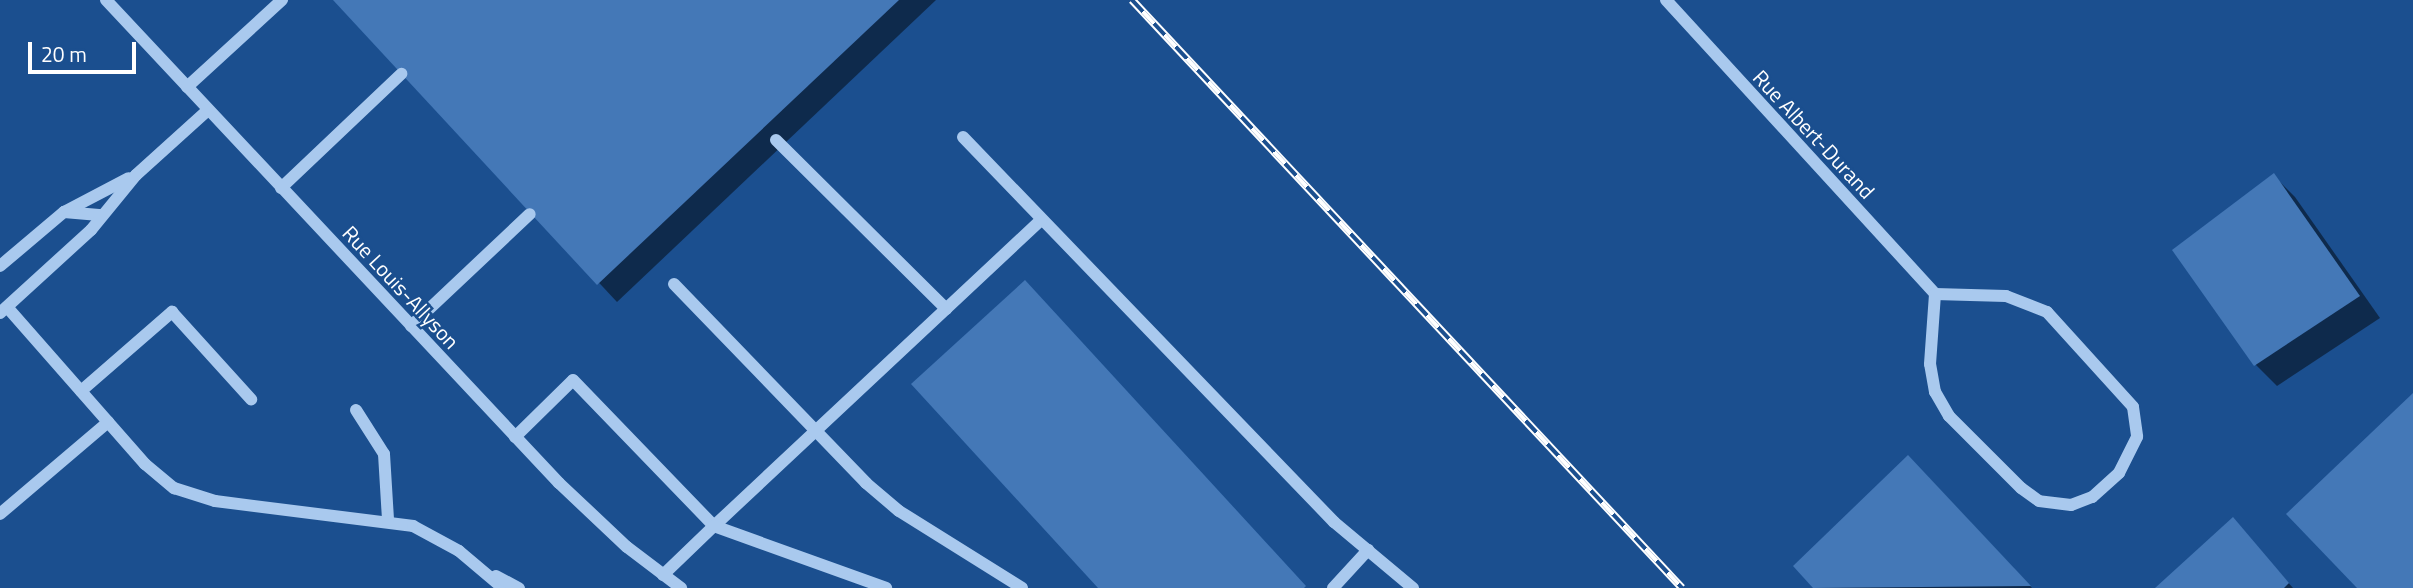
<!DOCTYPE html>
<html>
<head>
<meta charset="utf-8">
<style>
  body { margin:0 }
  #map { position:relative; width:2413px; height:588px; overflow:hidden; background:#1b4f8f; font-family:"Titillium Web",sans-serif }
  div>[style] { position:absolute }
  .shadow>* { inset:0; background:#0007 }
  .building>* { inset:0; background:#4478b7 }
  .minor>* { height:12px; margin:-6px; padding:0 6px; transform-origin:6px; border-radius:6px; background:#a9c9ee }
  .rail>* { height:8px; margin-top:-4px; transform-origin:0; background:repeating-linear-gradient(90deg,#1b4f8f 0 16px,#fff 0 32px); box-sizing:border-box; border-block:2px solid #fff }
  span { translate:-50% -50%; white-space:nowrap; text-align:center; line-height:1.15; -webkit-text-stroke:5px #1b4f8f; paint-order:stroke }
  .street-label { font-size:21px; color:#fff }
  .scale { position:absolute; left:28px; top:42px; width:108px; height:32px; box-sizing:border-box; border:4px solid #fff; border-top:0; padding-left:9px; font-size:21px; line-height:24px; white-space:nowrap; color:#fff; -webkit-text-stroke:5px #1b4f8f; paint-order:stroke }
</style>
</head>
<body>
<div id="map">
  <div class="shadow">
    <div style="clip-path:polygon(335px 0,936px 0,617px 302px)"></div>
    <div style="clip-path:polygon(2274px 176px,2295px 197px,2380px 318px,2277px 386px,2256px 365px)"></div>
    <div style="clip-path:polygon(1930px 479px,2032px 588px,1816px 588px,1796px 566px)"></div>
    <div style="clip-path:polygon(2233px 520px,2293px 588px,2158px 588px)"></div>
  </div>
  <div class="building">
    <div style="clip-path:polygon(333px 0,899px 0,597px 285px)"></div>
    <div style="clip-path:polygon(2274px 173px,2360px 296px,2254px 366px,2172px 250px)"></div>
    <div style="clip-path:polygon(1025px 280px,1306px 586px,1304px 588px,1098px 588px,911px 384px)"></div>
    <div style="clip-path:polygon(2413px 393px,2413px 588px,2357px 588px,2286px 514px)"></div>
    <div style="clip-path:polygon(1908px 455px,2031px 586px,1813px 588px,1793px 566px)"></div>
    <div style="clip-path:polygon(2233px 517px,2289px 583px,2284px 588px,2155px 588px)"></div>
  </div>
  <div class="minor">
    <div style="left:106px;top:0;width:662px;rotate:46.84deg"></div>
    <div style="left:559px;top:483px;width:93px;rotate:43.3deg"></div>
    <div style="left:627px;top:547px;width:68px;rotate:37.2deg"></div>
    <div style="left:1666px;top:0;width:398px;rotate:47.5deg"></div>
    <div style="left:187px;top:87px;width:129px;rotate:-42.5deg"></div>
    <div style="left:963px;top:137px;width:535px;rotate:46.06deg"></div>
    <div style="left:1334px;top:522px;width:103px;rotate:39.9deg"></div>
    <div style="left:776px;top:140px;width:240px;rotate:44.8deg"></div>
    <div style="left:281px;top:188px;width:166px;rotate:-43.5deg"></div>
    <div style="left:64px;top:212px;width:38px;rotate:5deg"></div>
    <div style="left:0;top:266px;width:84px;rotate:-40.2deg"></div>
    <div style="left:64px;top:212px;width:73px;rotate:-27.6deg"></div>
    <div style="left:674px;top:284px;width:277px;rotate:46deg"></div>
    <div style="left:866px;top:483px;width:43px;rotate:40.3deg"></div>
    <div style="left:899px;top:511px;width:145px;rotate:32deg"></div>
    <div style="left:1935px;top:294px;width:71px;rotate:1.6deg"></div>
    <div style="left:2006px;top:296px;width:44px;rotate:21.3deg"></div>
    <div style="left:2047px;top:312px;width:128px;rotate:47.8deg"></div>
    <div style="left:2133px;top:407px;width:30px;rotate:82deg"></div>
    <div style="left:2137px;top:437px;width:40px;rotate:116.6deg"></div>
    <div style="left:2119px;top:473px;width:36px;rotate:138deg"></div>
    <div style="left:2092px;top:497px;width:22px;rotate:159deg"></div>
    <div style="left:2071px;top:505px;width:32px;rotate:-173deg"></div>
    <div style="left:2039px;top:501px;width:22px;rotate:-144deg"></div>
    <div style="left:2021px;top:488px;width:102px;rotate:-135deg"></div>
    <div style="left:1949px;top:416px;width:28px;rotate:-120deg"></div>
    <div style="left:1935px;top:392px;width:28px;rotate:-100deg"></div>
    <div style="left:1930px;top:364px;width:70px;rotate:-85.9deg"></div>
    <div style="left:7px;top:307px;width:209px;rotate:48.7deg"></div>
    <div style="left:145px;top:464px;width:38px;rotate:40deg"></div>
    <div style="left:174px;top:488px;width:43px;rotate:17.6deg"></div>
    <div style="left:215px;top:501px;width:200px;rotate:7.2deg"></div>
    <div style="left:413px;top:526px;width:52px;rotate:28.5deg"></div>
    <div style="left:459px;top:551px;width:57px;rotate:40.1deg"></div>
    <div style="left:0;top:313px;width:123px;rotate:-42.4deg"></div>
    <div style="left:91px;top:230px;width:71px;rotate:-50.7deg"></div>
    <div style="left:136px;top:175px;width:97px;rotate:-42.1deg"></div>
    <div style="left:411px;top:326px;width:163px;rotate:-43.3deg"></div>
    <div style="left:81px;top:391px;width:121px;rotate:-41deg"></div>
    <div style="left:172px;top:312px;width:118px;rotate:47.8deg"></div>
    <div style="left:356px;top:410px;width:52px;rotate:57.5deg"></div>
    <div style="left:384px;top:454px;width:66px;rotate:86.5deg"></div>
    <div style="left:515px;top:437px;width:81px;rotate:-44.5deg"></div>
    <div style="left:573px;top:380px;width:203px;rotate:46deg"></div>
    <div style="left:714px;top:526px;width:448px;rotate:-43.1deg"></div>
    <div style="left:0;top:514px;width:142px;rotate:-40.4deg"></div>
    <div style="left:663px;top:575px;width:71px;rotate:-43.9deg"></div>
    <div style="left:714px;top:526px;width:183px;rotate:19.8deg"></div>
    <div style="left:496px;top:576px;width:26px;rotate:28deg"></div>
    <div style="left:1333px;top:588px;width:52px;rotate:-47.4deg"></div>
  </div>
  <div class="rail">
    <div style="left:1132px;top:0;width:805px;rotate:46.91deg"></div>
  </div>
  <div class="street-label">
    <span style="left:1814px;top:134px;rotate:47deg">Rue Albert-Durand</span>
    <span style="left:401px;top:287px;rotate:47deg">Rue Louis-Allyson</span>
  </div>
  <div class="scale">20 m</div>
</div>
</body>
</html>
